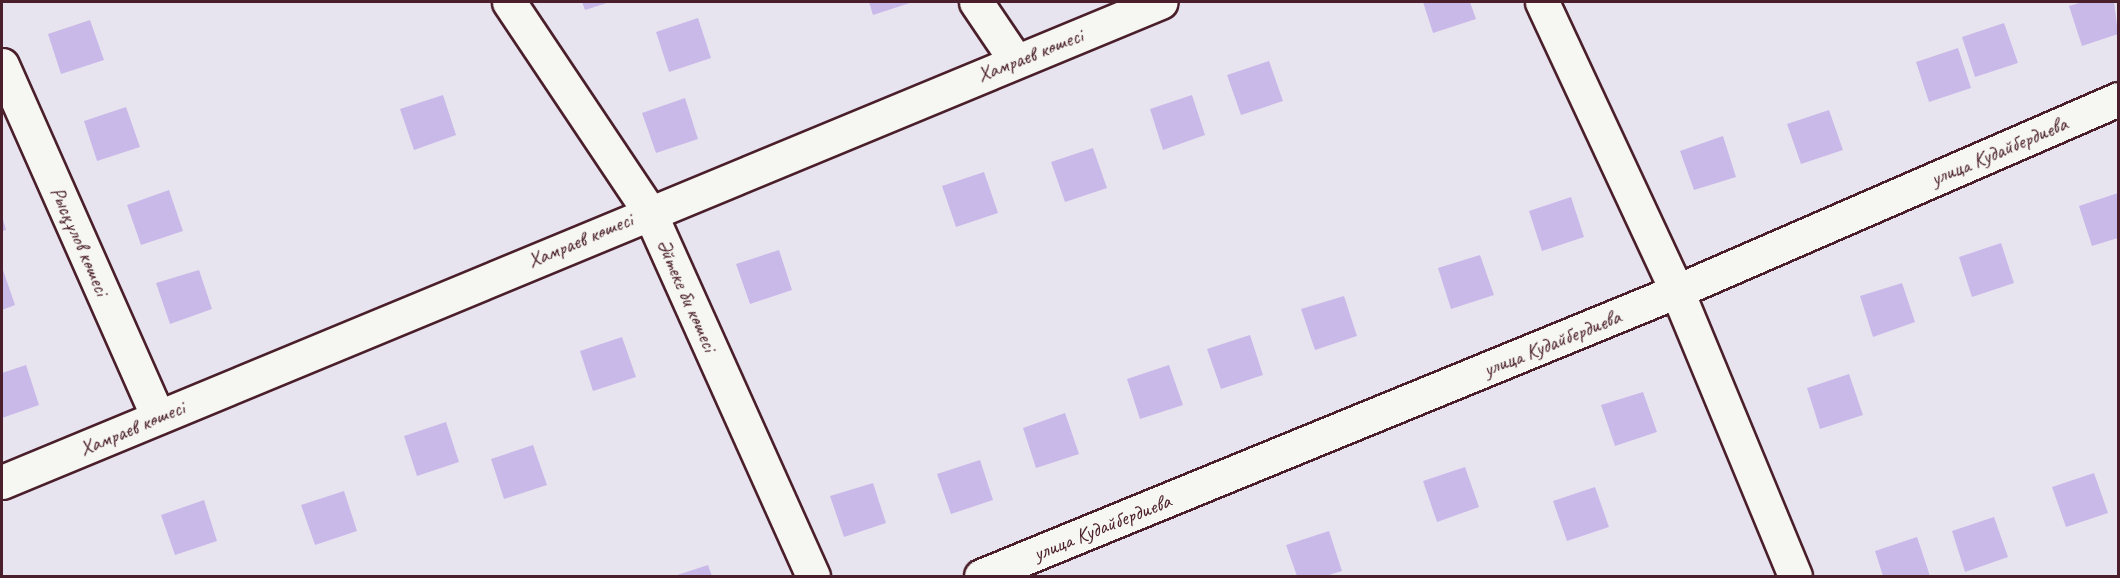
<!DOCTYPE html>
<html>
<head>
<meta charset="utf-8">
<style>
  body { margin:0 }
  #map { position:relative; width:2120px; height:578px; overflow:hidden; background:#e8e4ef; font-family:Caveat,sans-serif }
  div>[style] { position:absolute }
  .building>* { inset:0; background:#c9b9e9 }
  .roads { filter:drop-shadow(2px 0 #4a1f2b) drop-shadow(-2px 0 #4a1f2b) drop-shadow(0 2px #4a1f2b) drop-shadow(0 -2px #4a1f2b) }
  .minor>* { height:33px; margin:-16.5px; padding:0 16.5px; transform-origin:16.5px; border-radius:16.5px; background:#f6f6f2 }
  span { translate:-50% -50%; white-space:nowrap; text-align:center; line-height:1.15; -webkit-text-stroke:4.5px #f6f6f2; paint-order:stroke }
  .street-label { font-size:21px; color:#4a1f2b }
  .frame { position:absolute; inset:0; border:3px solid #4a1f2b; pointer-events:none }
</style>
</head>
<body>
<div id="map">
  <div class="building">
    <div style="clip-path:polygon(582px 2px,610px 2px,585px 10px)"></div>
    <div style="clip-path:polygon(869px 2px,913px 2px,873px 15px)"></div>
    <div style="clip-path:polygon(1423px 2px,1470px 2px,1476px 19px,1433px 33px)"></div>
    <div style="clip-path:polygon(2083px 2px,2114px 2px,2118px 34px,2082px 46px,2069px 6px)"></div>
    <div style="clip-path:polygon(698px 18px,711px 58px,669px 72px,656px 32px)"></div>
    <div style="clip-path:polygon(90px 20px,104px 60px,61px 74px,48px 34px)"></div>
    <div style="clip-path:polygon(2004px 23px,2018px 63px,1975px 77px,1962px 37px)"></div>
    <div style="clip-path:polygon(1958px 48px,1971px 88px,1929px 102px,1916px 62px)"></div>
    <div style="clip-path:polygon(1269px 61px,1283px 101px,1241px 115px,1227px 75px)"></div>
    <div style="clip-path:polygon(443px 95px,456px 135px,414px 150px,400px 109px)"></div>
    <div style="clip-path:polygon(1192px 95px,1205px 135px,1163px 150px,1150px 109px)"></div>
    <div style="clip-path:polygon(685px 98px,698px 139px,656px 153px,642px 113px)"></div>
    <div style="clip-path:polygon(126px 107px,140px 147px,97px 161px,84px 121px)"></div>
    <div style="clip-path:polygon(1829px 110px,1843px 150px,1801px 164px,1787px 124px)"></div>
    <div style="clip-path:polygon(1723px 136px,1736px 177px,1694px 190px,1680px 151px)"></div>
    <div style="clip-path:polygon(1093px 148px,1107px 188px,1065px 202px,1051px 162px)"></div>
    <div style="clip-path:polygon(984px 172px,998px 213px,956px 227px,942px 186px)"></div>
    <div style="clip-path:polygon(169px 190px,183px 231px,141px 245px,127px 205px)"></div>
    <div style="clip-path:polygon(2118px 193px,2118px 238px,2092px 246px,2079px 206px)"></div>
    <div style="clip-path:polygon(1571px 197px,1584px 237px,1542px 251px,1529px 211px)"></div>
    <div style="clip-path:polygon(2px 216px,6px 230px,2px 231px)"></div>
    <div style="clip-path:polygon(2001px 243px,2014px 283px,1972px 297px,1959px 257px)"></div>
    <div style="clip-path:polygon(779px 250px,792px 290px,750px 304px,736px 264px)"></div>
    <div style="clip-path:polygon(1480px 255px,1494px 295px,1451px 309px,1438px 268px)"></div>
    <div style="clip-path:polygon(2px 267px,15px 305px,2px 310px)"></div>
    <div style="clip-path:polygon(199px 270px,212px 309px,170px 324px,156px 283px)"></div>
    <div style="clip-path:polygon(1902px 283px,1915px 322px,1873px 337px,1860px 296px)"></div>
    <div style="clip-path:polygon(1344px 296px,1357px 336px,1315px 350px,1301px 309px)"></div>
    <div style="clip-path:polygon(1250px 335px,1263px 375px,1221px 389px,1207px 349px)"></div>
    <div style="clip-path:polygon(622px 337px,636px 377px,593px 391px,580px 351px)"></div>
    <div style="clip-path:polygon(26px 365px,39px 405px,2px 418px,2px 373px)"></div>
    <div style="clip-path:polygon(1169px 365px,1183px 405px,1140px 419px,1127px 379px)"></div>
    <div style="clip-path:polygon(1849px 374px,1863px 415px,1820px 429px,1807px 388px)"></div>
    <div style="clip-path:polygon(1643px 392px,1657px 432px,1615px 446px,1601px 405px)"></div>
    <div style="clip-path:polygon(1065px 413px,1079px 454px,1036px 468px,1023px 428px)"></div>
    <div style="clip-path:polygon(446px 422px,459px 462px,417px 476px,404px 436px)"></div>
    <div style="clip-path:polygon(533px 445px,547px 485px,504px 499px,491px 459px)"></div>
    <div style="clip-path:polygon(980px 460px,993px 500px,951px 514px,937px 474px)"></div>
    <div style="clip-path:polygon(1465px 467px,1479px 507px,1437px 522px,1423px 481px)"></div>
    <div style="clip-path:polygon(2094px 473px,2108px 513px,2066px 527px,2052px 487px)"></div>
    <div style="clip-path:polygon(873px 483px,886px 523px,844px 537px,830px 496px)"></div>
    <div style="clip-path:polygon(1595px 487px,1609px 527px,1567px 541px,1553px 501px)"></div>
    <div style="clip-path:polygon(344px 491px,357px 531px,315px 545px,301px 505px)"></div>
    <div style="clip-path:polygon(204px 500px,217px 541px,175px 555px,161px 515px)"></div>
    <div style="clip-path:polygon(1994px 517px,2008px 557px,1965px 572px,1952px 531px)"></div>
    <div style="clip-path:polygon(1329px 531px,1342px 571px,1326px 576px,1297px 576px,1286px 545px)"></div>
    <div style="clip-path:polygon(1917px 537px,1930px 576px,1883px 576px,1875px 551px)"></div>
    <div style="clip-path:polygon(708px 565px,712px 576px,674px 576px)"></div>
  </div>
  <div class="roads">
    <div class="minor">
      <div style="left:509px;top:2px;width:252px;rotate:56.2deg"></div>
      <div style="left:649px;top:211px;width:400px;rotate:65.8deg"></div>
      <div style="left:976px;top:2px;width:71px;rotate:55.9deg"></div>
      <div style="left:1542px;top:2px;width:319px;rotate:65deg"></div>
      <div style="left:1677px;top:291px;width:308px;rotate:67.5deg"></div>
      <div style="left:2px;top:65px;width:385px;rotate:66.1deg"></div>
      <div style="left:2px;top:482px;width:1254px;rotate:-22.5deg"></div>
      <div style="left:981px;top:576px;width:752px;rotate:-22.27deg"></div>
      <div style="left:1677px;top:291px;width:481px;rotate:-23.5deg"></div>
    </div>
  </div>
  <div class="street-label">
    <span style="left:1030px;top:55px;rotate:-22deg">Хамраев көшесі</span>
    <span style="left:1999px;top:151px;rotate:-23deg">улица Кудайбердиева</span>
    <span style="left:580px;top:240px;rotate:-23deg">Хамраев көшесі</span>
    <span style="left:80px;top:241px;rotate:66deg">Рысқұлов көшесі</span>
    <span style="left:687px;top:295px;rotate:66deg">Әйтеке би көшесі</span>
    <span style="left:1552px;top:343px;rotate:-22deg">улица Кудайбердиева</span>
    <span style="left:132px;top:428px;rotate:-23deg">Хамраев көшесі</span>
    <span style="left:1102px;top:527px;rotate:-22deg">улица Кудайбердиева</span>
  </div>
  <div class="frame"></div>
</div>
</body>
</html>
